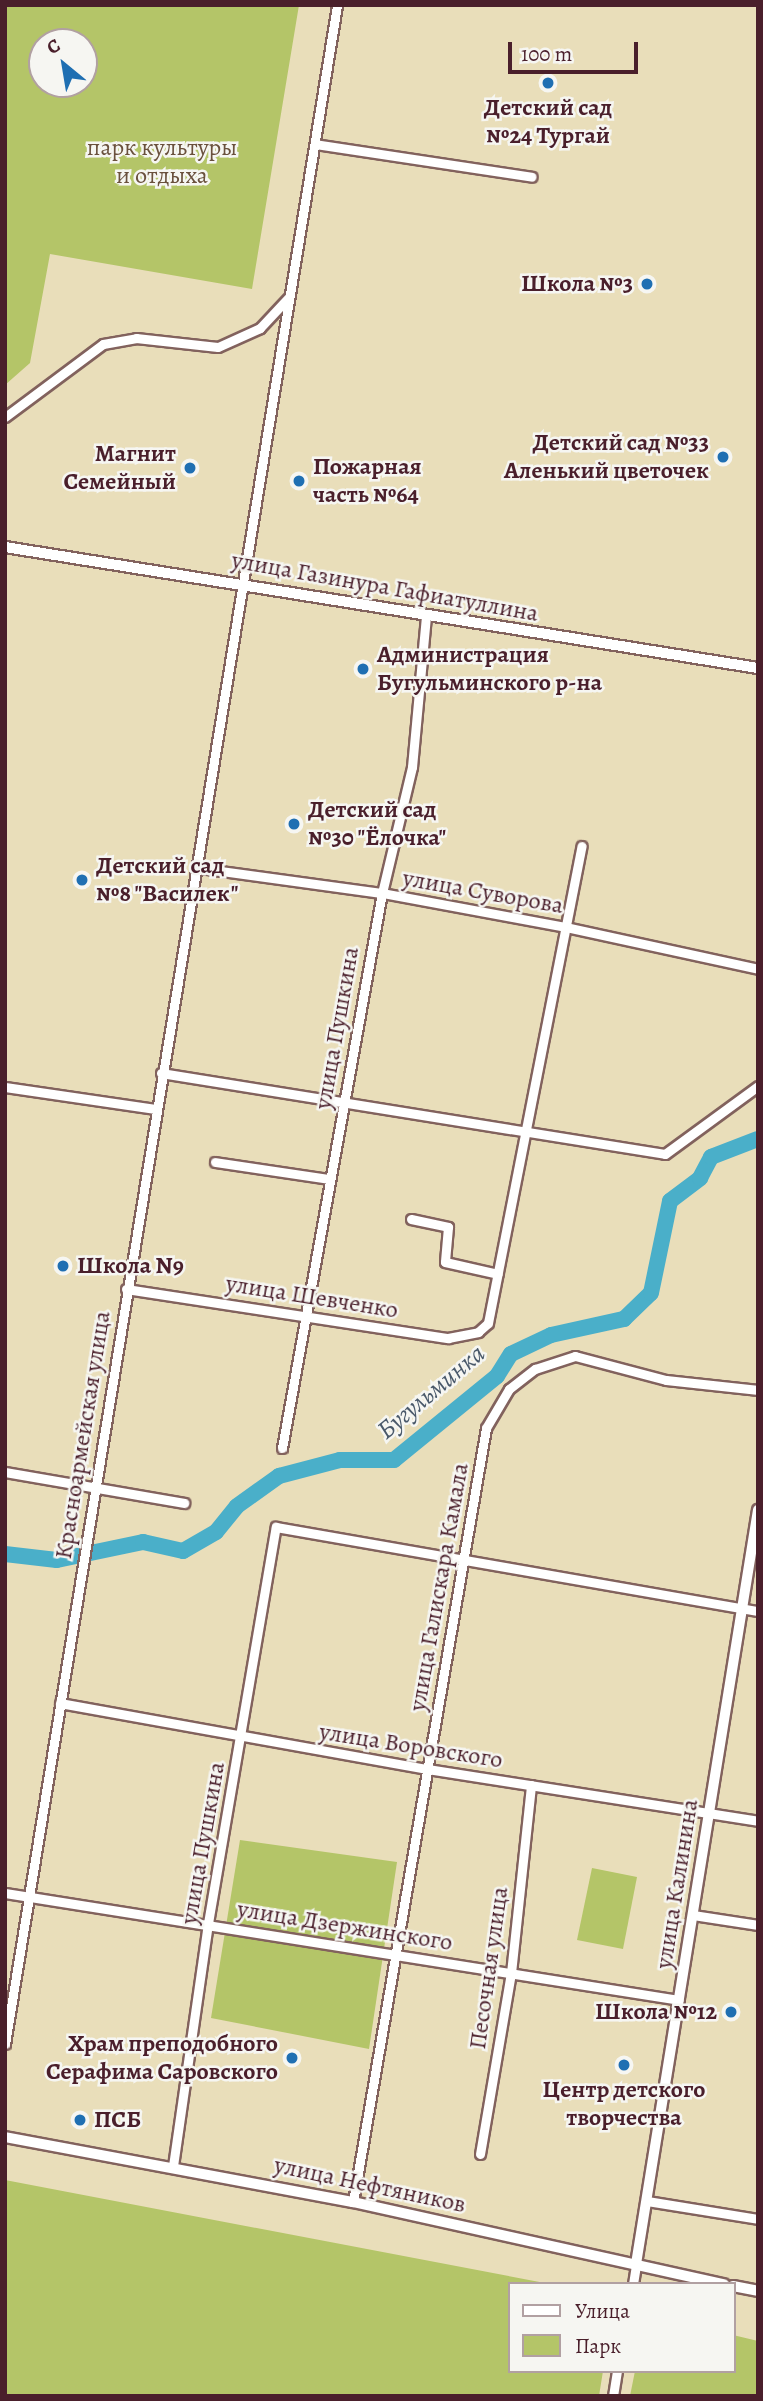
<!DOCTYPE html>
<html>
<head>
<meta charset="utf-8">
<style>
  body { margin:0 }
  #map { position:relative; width:763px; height:2401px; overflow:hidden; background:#e9deba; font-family:Alegreya,serif }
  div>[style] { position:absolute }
  .green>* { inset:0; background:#b4c568 }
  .river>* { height:16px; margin:-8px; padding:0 8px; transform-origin:8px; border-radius:8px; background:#4aafc9 }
  .roads { filter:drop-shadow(2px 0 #82625d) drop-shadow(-2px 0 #82625d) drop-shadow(0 2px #82625d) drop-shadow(0 -2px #82625d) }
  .minor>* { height:9px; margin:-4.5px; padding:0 4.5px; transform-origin:4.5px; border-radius:4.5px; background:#fff }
  .major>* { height:10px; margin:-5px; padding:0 5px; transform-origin:5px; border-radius:5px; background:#fff }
  .dots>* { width:19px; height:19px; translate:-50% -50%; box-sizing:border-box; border:4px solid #f6f6f2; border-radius:50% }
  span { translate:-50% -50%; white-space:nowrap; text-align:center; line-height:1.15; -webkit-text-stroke:5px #f6f6f2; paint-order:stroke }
  .poi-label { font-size:24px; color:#4a1f2b; font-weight:700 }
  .right { translate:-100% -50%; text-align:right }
  .left { translate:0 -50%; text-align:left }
  .park-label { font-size:24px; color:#6a513d }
  .street-label { font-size:24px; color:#4a1f2b }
  .water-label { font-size:26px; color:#4a596a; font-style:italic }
  .frame { position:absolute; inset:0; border:7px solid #4a1f2b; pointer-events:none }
  .legend { position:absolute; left:508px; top:2282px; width:228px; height:91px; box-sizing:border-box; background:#f6f6f2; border:2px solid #b1a0a2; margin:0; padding:9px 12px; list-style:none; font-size:21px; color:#4a1f2b }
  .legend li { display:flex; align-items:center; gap:14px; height:35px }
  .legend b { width:35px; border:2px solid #b1a0a2 }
  .north { position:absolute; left:28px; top:28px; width:70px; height:70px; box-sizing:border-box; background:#f6f6f2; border:2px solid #b1a0a2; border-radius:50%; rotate:330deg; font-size:19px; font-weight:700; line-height:28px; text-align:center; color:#4a1f2b }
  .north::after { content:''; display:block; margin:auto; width:24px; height:32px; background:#1f6fb2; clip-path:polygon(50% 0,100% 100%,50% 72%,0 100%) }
  .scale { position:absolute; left:508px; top:42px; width:130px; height:32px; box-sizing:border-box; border:4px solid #4a1f2b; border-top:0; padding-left:9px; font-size:21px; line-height:24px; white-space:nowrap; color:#4a1f2b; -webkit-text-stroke:5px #f6f6f2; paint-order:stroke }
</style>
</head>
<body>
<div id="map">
  <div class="green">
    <div style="clip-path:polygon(evenodd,5px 5px,299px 5px,252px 289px,50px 254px,30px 363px,5px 385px,5px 5px,42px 42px,84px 42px,84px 84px,42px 84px,42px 42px)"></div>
    <div style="clip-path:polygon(240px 1840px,397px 1862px,369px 2049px,211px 2018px)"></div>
    <div style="clip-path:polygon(592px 1868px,637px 1877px,623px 1949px,577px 1940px)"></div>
    <div style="clip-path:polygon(5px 2180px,550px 2284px,509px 2284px,509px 2371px,603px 2371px,599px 2396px,5px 2396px)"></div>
    <div style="clip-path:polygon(733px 2335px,758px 2341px,758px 2396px,630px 2396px,635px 2371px,733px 2371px)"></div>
  </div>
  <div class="river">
    <div style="left:5px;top:1554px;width:52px;rotate:6.6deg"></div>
    <div style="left:57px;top:1560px;width:88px;rotate:-11.8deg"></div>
    <div style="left:143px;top:1542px;width:41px;rotate:12.7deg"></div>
    <div style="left:183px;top:1551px;width:38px;rotate:-30deg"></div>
    <div style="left:216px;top:1532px;width:33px;rotate:-51deg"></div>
    <div style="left:237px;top:1506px;width:52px;rotate:-35.5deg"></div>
    <div style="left:279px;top:1476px;width:63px;rotate:-14.7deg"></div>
    <div style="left:340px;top:1460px;width:54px"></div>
    <div style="left:394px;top:1460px;width:133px;rotate:-39.2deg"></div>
    <div style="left:497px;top:1376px;width:26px;rotate:-58deg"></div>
    <div style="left:511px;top:1354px;width:44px;rotate:-25.4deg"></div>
    <div style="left:551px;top:1335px;width:75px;rotate:-12.4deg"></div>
    <div style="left:624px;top:1319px;width:37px;rotate:-44deg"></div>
    <div style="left:651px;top:1293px;width:94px;rotate:-78.3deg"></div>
    <div style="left:670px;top:1201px;width:38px;rotate:-37deg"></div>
    <div style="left:700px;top:1178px;width:24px;rotate:-62deg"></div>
    <div style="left:711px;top:1157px;width:50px;rotate:-21deg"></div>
  </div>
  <div class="roads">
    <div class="minor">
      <div style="left:315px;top:144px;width:219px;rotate:8.6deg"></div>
      <div style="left:5px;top:417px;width:122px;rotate:-36.7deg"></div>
      <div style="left:103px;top:344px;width:34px;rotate:-10deg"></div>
      <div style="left:136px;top:338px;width:82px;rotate:6.3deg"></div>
      <div style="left:218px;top:347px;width:46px;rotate:-24.3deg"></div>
      <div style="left:260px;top:328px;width:41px;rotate:-47deg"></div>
      <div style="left:199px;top:868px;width:185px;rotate:7.8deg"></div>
      <div style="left:382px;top:893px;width:187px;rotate:10.5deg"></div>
      <div style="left:566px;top:927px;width:197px;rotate:12.3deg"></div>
      <div style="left:161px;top:1073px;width:510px;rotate:9.13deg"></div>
      <div style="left:665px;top:1154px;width:115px;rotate:-36.2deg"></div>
      <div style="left:5px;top:1087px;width:152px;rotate:8.3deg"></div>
      <div style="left:215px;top:1162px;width:115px;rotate:8.5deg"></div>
      <div style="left:411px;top:1219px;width:38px;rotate:12deg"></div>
      <div style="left:448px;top:1227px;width:35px;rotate:95deg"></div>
      <div style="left:445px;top:1262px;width:54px;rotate:12.8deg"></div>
      <div style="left:126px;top:1289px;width:326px;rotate:8.7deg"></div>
      <div style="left:448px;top:1338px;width:31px;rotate:-11deg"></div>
      <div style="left:478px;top:1332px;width:13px;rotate:-42deg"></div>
      <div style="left:488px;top:1323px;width:486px;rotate:-78.9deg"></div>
      <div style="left:282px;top:1448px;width:564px;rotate:-79.79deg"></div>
      <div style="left:382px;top:893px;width:130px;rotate:-76.6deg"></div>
      <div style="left:412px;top:767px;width:153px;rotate:-84.7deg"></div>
      <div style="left:5px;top:1472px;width:182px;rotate:9.8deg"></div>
      <div style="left:60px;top:1703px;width:373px;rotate:10.2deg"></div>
      <div style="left:427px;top:1769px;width:335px;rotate:8.9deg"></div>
      <div style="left:5px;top:1893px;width:682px;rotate:9.02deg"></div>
      <div style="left:693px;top:1915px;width:66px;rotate:8.7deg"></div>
      <div style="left:5px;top:2044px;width:2066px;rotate:-80.75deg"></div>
      <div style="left:480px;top:2154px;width:184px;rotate:-80.3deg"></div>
      <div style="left:511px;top:1973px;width:189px;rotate:-83.9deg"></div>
      <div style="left:173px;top:2166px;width:246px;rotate:-81.8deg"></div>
      <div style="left:208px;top:1923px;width:402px;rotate:-80.3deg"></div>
      <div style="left:276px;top:1527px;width:489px;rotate:9.9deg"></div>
      <div style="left:647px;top:2201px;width:112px;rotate:9.2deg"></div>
      <div style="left:353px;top:2202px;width:785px;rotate:-80.25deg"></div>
      <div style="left:486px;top:1428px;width:45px;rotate:-59.5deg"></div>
      <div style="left:509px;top:1389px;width:33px;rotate:-38deg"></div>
      <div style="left:535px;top:1369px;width:42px;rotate:-18deg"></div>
      <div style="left:575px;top:1356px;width:94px;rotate:14.8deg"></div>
      <div style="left:666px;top:1380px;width:93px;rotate:6.2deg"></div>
      <div style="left:633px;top:2284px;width:20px;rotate:-81deg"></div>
      <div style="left:613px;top:2396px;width:25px;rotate:-81deg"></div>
    </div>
    <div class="major">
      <div style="left:5px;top:547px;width:763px;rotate:9.13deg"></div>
      <div style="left:5px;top:2137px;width:354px;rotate:10.6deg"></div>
      <div style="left:353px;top:2202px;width:380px;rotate:12.5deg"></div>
      <div style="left:636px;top:2264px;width:764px;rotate:-80.81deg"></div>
      <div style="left:733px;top:2286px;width:25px;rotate:11deg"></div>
    </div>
  </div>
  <div class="dots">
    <div style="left:548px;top:83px;background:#1f6fb2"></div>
    <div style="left:647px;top:284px;background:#1f6fb2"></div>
    <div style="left:723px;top:457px;background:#1f6fb2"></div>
    <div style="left:190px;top:468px;background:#1f6fb2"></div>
    <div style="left:299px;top:481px;background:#1f6fb2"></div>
    <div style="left:363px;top:669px;background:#1f6fb2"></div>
    <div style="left:294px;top:824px;background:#1f6fb2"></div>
    <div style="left:82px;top:880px;background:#1f6fb2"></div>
    <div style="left:63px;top:1266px;background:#1f6fb2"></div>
    <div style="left:731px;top:2012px;background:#1f6fb2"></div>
    <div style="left:292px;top:2058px;background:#1f6fb2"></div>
    <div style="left:624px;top:2065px;background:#1f6fb2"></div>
    <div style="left:80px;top:2120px;background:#1f6fb2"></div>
  </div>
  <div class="poi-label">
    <span style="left:548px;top:122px">Детский сад<br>№24 Тургай</span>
    <span class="right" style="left:633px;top:284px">Школа №3</span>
    <span class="right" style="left:709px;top:457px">Детский сад №33<br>Аленький цветочек</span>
    <span class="right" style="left:176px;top:468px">Магнит<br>Семейный</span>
    <span class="left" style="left:313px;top:481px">Пожарная<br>часть №64</span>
    <span class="left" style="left:377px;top:669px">Администрация<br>Бугульминского р-на</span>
    <span class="left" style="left:308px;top:824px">Детский сад<br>№30 "Ёлочка"</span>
    <span class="left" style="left:96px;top:880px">Детский сад<br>№8 "Василек"</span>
    <span class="left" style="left:77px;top:1266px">Школа N9</span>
    <span class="right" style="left:717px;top:2012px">Школа №12</span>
    <span class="right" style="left:278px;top:2058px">Храм преподобного<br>Серафима Саровского</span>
    <span style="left:624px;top:2104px">Центр детского<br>творчества</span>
    <span class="left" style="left:94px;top:2120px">ПСБ</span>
  </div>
  <div class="park-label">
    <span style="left:162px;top:162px">парк культуры<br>и отдыха</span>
  </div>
  <div class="street-label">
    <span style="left:385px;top:587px;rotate:10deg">улица Газинура Гафиатуллина</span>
    <span style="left:483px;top:892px;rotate:10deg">улица Суворова</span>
    <span style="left:337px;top:1028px;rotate:-80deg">улица Пушкина</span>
    <span style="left:312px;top:1297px;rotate:9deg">улица Шевченко</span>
    <span style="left:83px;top:1435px;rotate:-81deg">Красноармейская улица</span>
    <span style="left:439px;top:1587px;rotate:-80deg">улица Галискара Камала</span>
    <span style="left:411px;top:1746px;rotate:9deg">улица Воровского</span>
    <span style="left:203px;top:1843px;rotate:-80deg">улица Пушкина</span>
    <span style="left:677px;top:1884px;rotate:-81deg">улица Калинина</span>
    <span style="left:345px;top:1926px;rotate:9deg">улица Дзержинского</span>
    <span style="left:489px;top:1968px;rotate:-82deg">Песочная улица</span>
    <span style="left:370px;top:2185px;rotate:12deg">улица Нефтяников</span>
  </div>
  <div class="water-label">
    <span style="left:431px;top:1392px;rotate:-40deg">Бугульминка</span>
  </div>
  <div class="frame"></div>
  <ul class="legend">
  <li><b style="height:9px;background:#fff"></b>Улица</li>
  <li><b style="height:19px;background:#b4c568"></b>Парк</li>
  </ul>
  <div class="north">С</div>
  <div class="scale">100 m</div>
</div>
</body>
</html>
